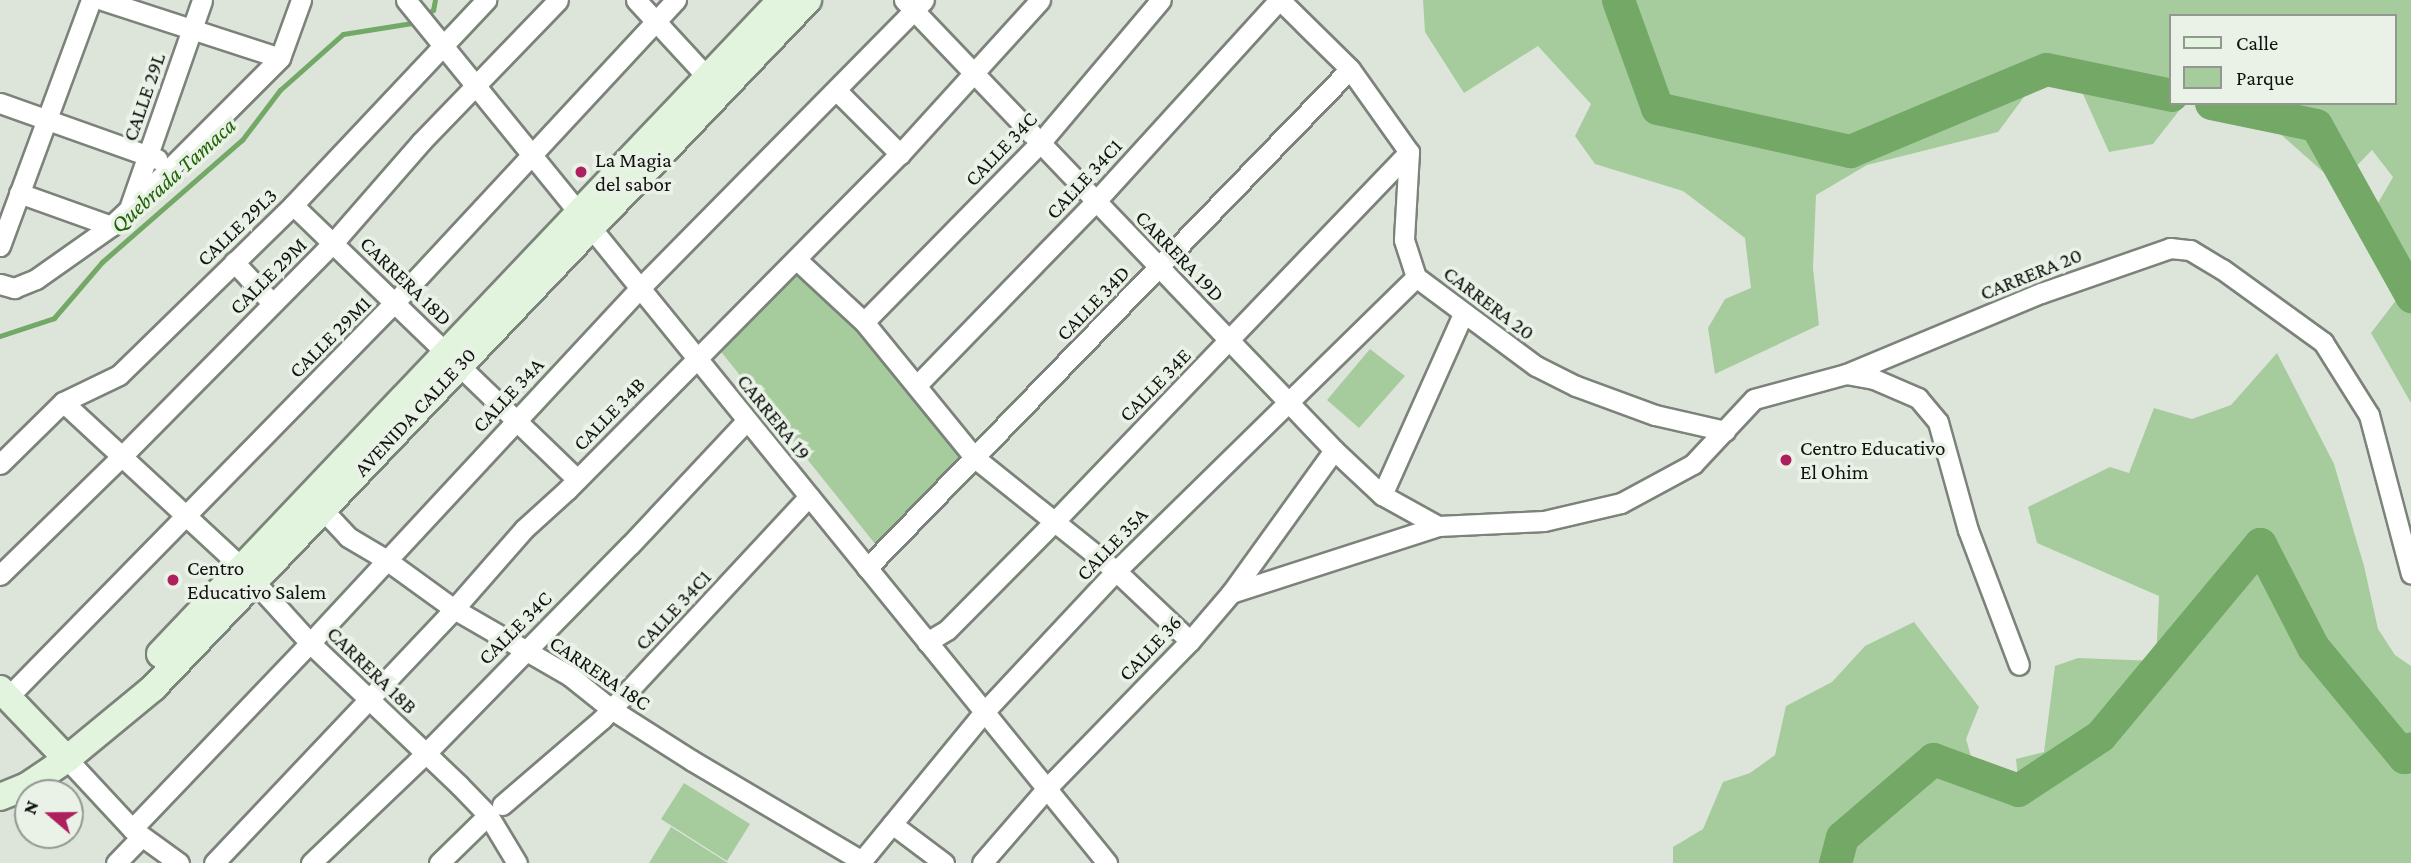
<!DOCTYPE html>
<html>
<head>
<meta charset="utf-8">
<style>
  body { margin:0 }
  #map { position:relative; width:2411px; height:863px; overflow:hidden; background:#dde5db; font-family:"Crimson Pro",serif }
  div>[style] { position:absolute }
  .green>* { inset:0; background:#a6cc9d }
  .stream>* { height:5px; margin:-2.5px; padding:0 2.5px; transform-origin:2.5px; border-radius:2.5px; background:#73a866 }
  .river>* { height:33px; margin:-16.5px; padding:0 16.5px; transform-origin:16.5px; border-radius:16.5px; background:#73a866 }
  .roads { filter:drop-shadow(2px 0 #7b837a) drop-shadow(-2px 0 #7b837a) drop-shadow(0 2px #7b837a) drop-shadow(0 -2px #7b837a) }
  .minor>* { height:19px; margin:-9.5px; padding:0 9.5px; transform-origin:9.5px; border-radius:9.5px; background:#fff }
  .secondary>* { height:26px; margin:-13px; padding:0 13px; transform-origin:13px; border-radius:13px; background:#e2f4de }
  .dots>* { width:19px; height:19px; translate:-50% -50%; box-sizing:border-box; border:4px solid #eaf2e8; border-radius:50% }
  span { translate:-50% -50%; white-space:nowrap; text-align:center; line-height:1.15; -webkit-text-stroke:7px #eaf2e8; paint-order:stroke }
  .street-label { font-size:21px; color:#0f120f }
  .poi-label { font-size:21px; color:#0f120f }
  .left { translate:0 -50%; text-align:left }
  .water-label { font-size:23px; color:#1f6403; font-style:italic }
  .legend { position:absolute; left:2169px; top:14px; width:228px; height:91px; box-sizing:border-box; background:#eaf2e8; border:2px solid #929891; margin:0; padding:9px 12px; list-style:none; font-size:21px; color:#0f120f }
  .legend li { display:flex; align-items:center; gap:14px; height:35px }
  .legend b { width:35px; border:2px solid #929891 }
  .north { position:absolute; left:14px; top:779px; width:70px; height:70px; box-sizing:border-box; background:#eaf2e8; border:2px solid #929891; border-radius:50%; rotate:290deg; font-size:19px; font-weight:700; line-height:28px; text-align:center; color:#0f120f }
  .north::after { content:''; display:block; margin:auto; width:24px; height:32px; background:#ad205d; clip-path:polygon(50% 0,100% 100%,50% 72%,0 100%) }
</style>
</head>
<body>
<div id="map">
  <div class="green">
    <div style="clip-path:polygon(1423px 0,2411px 0,2411px 403px,2371px 333px,2400px 295px,2359px 236px,2393px 177px,2372px 150px,2338px 185px,2278px 132px,2199px 103px,2395px 103px,2395px 16px,2171px 16px,2171px 103px,2185px 103px,2153px 144px,2109px 152px,2069px 63px,2041px 74px,1998px 132px,1867px 165px,1816px 195px,1813px 268px,1819px 325px,1715px 374px,1708px 328px,1725px 299px,1751px 288px,1745px 238px,1683px 191px,1595px 164px,1575px 136px,1591px 104px,1538px 46px,1464px 93px,1425px 32px)"></div>
    <div style="clip-path:polygon(803px 269px,971px 450px,880px 550px,718px 348px)"></div>
    <div style="clip-path:polygon(1370px 349px,1405px 376px,1359px 428px,1327px 400px)"></div>
    <div style="clip-path:polygon(2277px 353px,2334px 464px,2364px 566px,2378px 629px,2395px 655px,2411px 666px,2411px 863px,1673px 863px,1673px 847px,1703px 829px,1723px 782px,1750px 773px,1775px 755px,1786px 706px,1832px 682px,1865px 646px,1914px 622px,1979px 707px,1966px 739px,1979px 784px,1986px 789px,2018px 778px,2016px 759px,2044px 752px,2055px 666px,2078px 658px,2156px 661px,2159px 596px,2037px 543px,2028px 507px,2110px 467px,2129px 473px,2154px 408px,2192px 419px,2231px 405px)"></div>
    <div style="clip-path:polygon(684px 783px,750px 824px,727px 861px,661px 819px)"></div>
    <div style="clip-path:polygon(671px 827px,728px 863px,649px 863px)"></div>
  </div>
  <div class="stream">
    <div style="left:0;top:336px;width:57px;rotate:-18.4deg"></div>
    <div style="left:54px;top:318px;width:74px;rotate:-49.4deg"></div>
    <div style="left:102px;top:262px;width:186px;rotate:-41.1deg"></div>
    <div style="left:242px;top:140px;width:63px;rotate:-52.8deg"></div>
    <div style="left:280px;top:90px;width:84px;rotate:-41.6deg"></div>
    <div style="left:343px;top:34px;width:70px;rotate:-9.1deg"></div>
    <div style="left:412px;top:23px;width:25px;rotate:-32deg"></div>
    <div style="left:433px;top:10px;width:10px;rotate:-79deg"></div>
  </div>
  <div class="river">
    <div style="left:1618px;top:0;width:115px;rotate:70.1deg"></div>
    <div style="left:1657px;top:108px;width:198px;rotate:12.6deg"></div>
    <div style="left:1850px;top:151px;width:212px;rotate:-22.7deg"></div>
    <div style="left:2046px;top:69px;width:128px;rotate:11.7deg"></div>
    <div style="left:2211px;top:103px;width:107px;rotate:11.8deg"></div>
    <div style="left:2316px;top:125px;width:196px;rotate:60.9deg"></div>
    <div style="left:1835px;top:863px;width:27px;rotate:-75deg"></div>
    <div style="left:1842px;top:837px;width:120px;rotate:-40.6deg"></div>
    <div style="left:1933px;top:759px;width:90px;rotate:20deg"></div>
    <div style="left:2018px;top:790px;width:98px;rotate:-33.4deg"></div>
    <div style="left:2100px;top:736px;width:250px;rotate:-50.2deg"></div>
    <div style="left:2260px;top:544px;width:116px;rotate:62.8deg"></div>
    <div style="left:2313px;top:647px;width:143px;rotate:50.4deg"></div>
    <div style="left:2404px;top:757px;width:11px;rotate:-52deg"></div>
  </div>
  <div class="roads">
    <div class="minor">
      <div style="left:102px;top:0;width:187px;rotate:18deg"></div>
      <div style="left:406px;top:0;width:1112px;rotate:50.91deg"></div>
      <div style="left:636px;top:0;width:105px;rotate:47.3deg"></div>
      <div style="left:904px;top:0;width:622px;rotate:46.3deg"></div>
      <div style="left:1334px;top:450px;width:66px;rotate:43.2deg"></div>
      <div style="left:1382px;top:495px;width:64px;rotate:29deg"></div>
      <div style="left:1280px;top:0;width:98px;rotate:44.6deg"></div>
      <div style="left:1350px;top:69px;width:102px;rotate:54.6deg"></div>
      <div style="left:1409px;top:152px;width:88px;rotate:93.3deg"></div>
      <div style="left:1404px;top:240px;width:39px;rotate:72deg"></div>
      <div style="left:1416px;top:277px;width:149px;rotate:36.6deg"></div>
      <div style="left:1536px;top:366px;width:45px;rotate:26.6deg"></div>
      <div style="left:1576px;top:386px;width:84px;rotate:20.2deg"></div>
      <div style="left:1655px;top:415px;width:72px;rotate:12.9deg"></div>
      <div style="left:836px;top:90px;width:91px;rotate:45deg"></div>
      <div style="left:0;top:103px;width:167px;rotate:19.6deg"></div>
      <div style="left:19px;top:193px;width:98px;rotate:19.7deg"></div>
      <div style="left:293px;top:205px;width:395px;rotate:44deg"></div>
      <div style="left:130px;top:206px;width:218px;rotate:-70.7deg"></div>
      <div style="left:0;top:246px;width:262px;rotate:-69.7deg"></div>
      <div style="left:796px;top:259px;width:93px;rotate:42.8deg"></div>
      <div style="left:864px;top:322px;width:176px;rotate:50.8deg"></div>
      <div style="left:975px;top:458px;width:181px;rotate:38.7deg"></div>
      <div style="left:1116px;top:571px;width:102px;rotate:43.4deg"></div>
      <div style="left:234px;top:262px;width:56px;rotate:47.2deg"></div>
      <div style="left:0;top:284px;width:15px;rotate:16deg"></div>
      <div style="left:14px;top:288px;width:24px;rotate:-22deg"></div>
      <div style="left:36px;top:279px;width:92px;rotate:-35.2deg"></div>
      <div style="left:111px;top:226px;width:23px;rotate:-43deg"></div>
      <div style="left:128px;top:210px;width:215px;rotate:-45deg"></div>
      <div style="left:280px;top:58px;width:62px;rotate:-70.1deg"></div>
      <div style="left:864px;top:322px;width:251px;rotate:-45.5deg"></div>
      <div style="left:1040px;top:143px;width:187px;rotate:-49.8deg"></div>
      <div style="left:1846px;top:374px;width:28px;rotate:10deg"></div>
      <div style="left:1874px;top:379px;width:48px;rotate:23.4deg"></div>
      <div style="left:1918px;top:398px;width:31px;rotate:50deg"></div>
      <div style="left:1938px;top:422px;width:112px;rotate:74.5deg"></div>
      <div style="left:1968px;top:530px;width:144px;rotate:69.3deg"></div>
      <div style="left:917px;top:385px;width:257px;rotate:-45.8deg"></div>
      <div style="left:1096px;top:201px;width:272px;rotate:-47.7deg"></div>
      <div style="left:63px;top:402px;width:244px;rotate:42.8deg"></div>
      <div style="left:242px;top:568px;width:101px;rotate:47.8deg"></div>
      <div style="left:310px;top:643px;width:206px;rotate:43.6deg"></div>
      <div style="left:459px;top:785px;width:42px;rotate:46deg"></div>
      <div style="left:488px;top:815px;width:56px;rotate:58.9deg"></div>
      <div style="left:0;top:464px;width:88px;rotate:-44.5deg"></div>
      <div style="left:63px;top:402px;width:62px;rotate:-25.7deg"></div>
      <div style="left:119px;top:375px;width:243px;rotate:-44.3deg"></div>
      <div style="left:293px;top:205px;width:282px;rotate:-46.7deg"></div>
      <div style="left:1382px;top:495px;width:198px;rotate:-65.9deg"></div>
      <div style="left:323px;top:510px;width:37px;rotate:47deg"></div>
      <div style="left:348px;top:537px;width:43px;rotate:30.7deg"></div>
      <div style="left:385px;top:559px;width:85px;rotate:35.9deg"></div>
      <div style="left:454px;top:609px;width:134px;rotate:30deg"></div>
      <div style="left:570px;top:676px;width:53px;rotate:38.8deg"></div>
      <div style="left:611px;top:709px;width:95px;rotate:32.5deg"></div>
      <div style="left:691px;top:760px;width:199px;rotate:30.6deg"></div>
      <div style="left:867px;top:568px;width:694px;rotate:-45.93deg"></div>
      <div style="left:0;top:575px;width:170px;rotate:-44.3deg"></div>
      <div style="left:122px;top:456px;width:300px;rotate:-45.3deg"></div>
      <div style="left:333px;top:243px;width:134px;rotate:-48.9deg"></div>
      <div style="left:421px;top:142px;width:197px;rotate:-46deg"></div>
      <div style="left:1231px;top:593px;width:218px;rotate:-17.9deg"></div>
      <div style="left:1438px;top:526px;width:106px;rotate:-2.7deg"></div>
      <div style="left:1544px;top:521px;width:79px;rotate:-13.2deg"></div>
      <div style="left:1621px;top:503px;width:82px;rotate:-28.4deg"></div>
      <div style="left:1693px;top:464px;width:89px;rotate:-46.8deg"></div>
      <div style="left:1754px;top:399px;width:95px;rotate:-15.2deg"></div>
      <div style="left:1846px;top:374px;width:211px;rotate:-22.6deg"></div>
      <div style="left:2041px;top:293px;width:137px;rotate:-19.2deg"></div>
      <div style="left:2170px;top:248px;width:20px;rotate:6deg"></div>
      <div style="left:2190px;top:250px;width:37px;rotate:31deg"></div>
      <div style="left:2222px;top:269px;width:125px;rotate:35.9deg"></div>
      <div style="left:2323px;top:342px;width:86px;rotate:57.8deg"></div>
      <div style="left:2369px;top:415px;width:164px;rotate:75.2deg"></div>
      <div style="left:927px;top:642px;width:23px;rotate:-31deg"></div>
      <div style="left:947px;top:630px;width:152px;rotate:-45.3deg"></div>
      <div style="left:1054px;top:522px;width:513px;rotate:-46.19deg"></div>
      <div style="left:8px;top:697px;width:553px;rotate:-45.59deg"></div>
      <div style="left:395px;top:302px;width:413px;rotate:-47.1deg"></div>
      <div style="left:67px;top:759px;width:96px;rotate:47.1deg"></div>
      <div style="left:132px;top:829px;width:58px;rotate:35.9deg"></div>
      <div style="left:502px;top:805px;width:132px;rotate:-40.7deg"></div>
      <div style="left:602px;top:719px;width:304px;rotate:-47.1deg"></div>
      <div style="left:892px;top:824px;width:65px;rotate:36.9deg"></div>
      <div style="left:132px;top:829px;width:257px;rotate:-46.3deg"></div>
      <div style="left:310px;top:643px;width:485px;rotate:-47.1deg"></div>
      <div style="left:640px;top:288px;width:404px;rotate:-45.4deg"></div>
      <div style="left:116px;top:863px;width:37px;rotate:-46deg"></div>
      <div style="left:214px;top:863px;width:349px;rotate:-46.6deg"></div>
      <div style="left:454px;top:609px;width:106px;rotate:-48.8deg"></div>
      <div style="left:524px;top:529px;width:58px;rotate:-42.2deg"></div>
      <div style="left:567px;top:490px;width:473px;rotate:-45.3deg"></div>
      <div style="left:900px;top:154px;width:208px;rotate:-47.7deg"></div>
      <div style="left:311px;top:863px;width:159px;rotate:-43.7deg"></div>
      <div style="left:426px;top:753px;width:291px;rotate:-45.6deg"></div>
      <div style="left:630px;top:545px;width:171px;rotate:-46.9deg"></div>
      <div style="left:439px;top:863px;width:69px;rotate:-44.4deg"></div>
      <div style="left:860px;top:863px;width:195px;rotate:-50.6deg"></div>
      <div style="left:984px;top:712px;width:193px;rotate:-46.9deg"></div>
      <div style="left:1116px;top:571px;width:420px;rotate:-44.4deg"></div>
      <div style="left:982px;top:863px;width:98px;rotate:-49.1deg"></div>
      <div style="left:1046px;top:789px;width:206px;rotate:-45.8deg"></div>
      <div style="left:1190px;top:641px;width:63px;rotate:-49.5deg"></div>
      <div style="left:1231px;top:593px;width:176px;rotate:-54.2deg"></div>
    </div>
    <div class="secondary">
      <div style="left:160px;top:654px;width:902px;rotate:-46.48deg"></div>
      <div style="left:0;top:689px;width:97px;rotate:46.3deg"></div>
      <div style="left:0;top:797px;width:29px;rotate:-22deg"></div>
      <div style="left:27px;top:786px;width:48px;rotate:-34deg"></div>
      <div style="left:67px;top:759px;width:112px;rotate:-39.5deg"></div>
      <div style="left:153px;top:688px;width:950px;rotate:-46.41deg"></div>
    </div>
  </div>
  <div class="dots">
    <div style="left:581px;top:172px;background:#ad205d"></div>
    <div style="left:1786px;top:460px;background:#ad205d"></div>
    <div style="left:173px;top:580px;background:#ad205d"></div>
  </div>
  <div class="street-label">
    <span style="left:144px;top:97px;rotate:-71deg">CALLE 29L</span>
    <span style="left:1001px;top:149px;rotate:-46deg">CALLE 34C</span>
    <span style="left:1084px;top:179px;rotate:-47deg">CALLE 34C1</span>
    <span style="left:237px;top:227px;rotate:-44deg">CALLE 29L3</span>
    <span style="left:1180px;top:256px;rotate:46deg">CARRERA 19D</span>
    <span style="left:2031px;top:274px;rotate:-22deg">CARRERA 20</span>
    <span style="left:268px;top:276px;rotate:-45deg">CALLE 29M</span>
    <span style="left:406px;top:281px;rotate:44deg">CARRERA 18D</span>
    <span style="left:1093px;top:303px;rotate:-46deg">CALLE 34D</span>
    <span style="left:1489px;top:303px;rotate:37deg">CARRERA 20</span>
    <span style="left:330px;top:337px;rotate:-45deg">CALLE 29M1</span>
    <span style="left:1155px;top:385px;rotate:-46deg">CALLE 34E</span>
    <span style="left:508px;top:395px;rotate:-47deg">CALLE 34A</span>
    <span style="left:415px;top:412px;rotate:-47deg">AVENIDA CALLE 30</span>
    <span style="left:609px;top:414px;rotate:-46deg">CALLE 34B</span>
    <span style="left:774px;top:417px;rotate:51deg">CARRERA 19</span>
    <span style="left:1112px;top:544px;rotate:-46deg">CALLE 35A</span>
    <span style="left:673px;top:610px;rotate:-47deg">CALLE 34C1</span>
    <span style="left:515px;top:628px;rotate:-45deg">CALLE 34C</span>
    <span style="left:1150px;top:648px;rotate:-47deg">CALLE 36</span>
    <span style="left:372px;top:670px;rotate:44deg">CARRERA 18B</span>
    <span style="left:600px;top:673px;rotate:34deg">CARRERA 18C</span>
  </div>
  <div class="poi-label">
    <span class="left" style="left:595px;top:172px">La Magia<br>del sabor</span>
    <span class="left" style="left:1800px;top:460px">Centro Educativo<br>El Ohim</span>
    <span class="left" style="left:187px;top:580px">Centro<br>Educativo Salem</span>
  </div>
  <div class="water-label">
    <span style="left:173px;top:175px;rotate:-42deg">Quebrada Tamaca</span>
  </div>
  <ul class="legend">
  <li><b style="height:9px;background:#e2f4de"></b>Calle</li>
  <li><b style="height:19px;background:#a6cc9d"></b>Parque</li>
  </ul>
  <div class="north">N</div>
</div>
</body>
</html>
